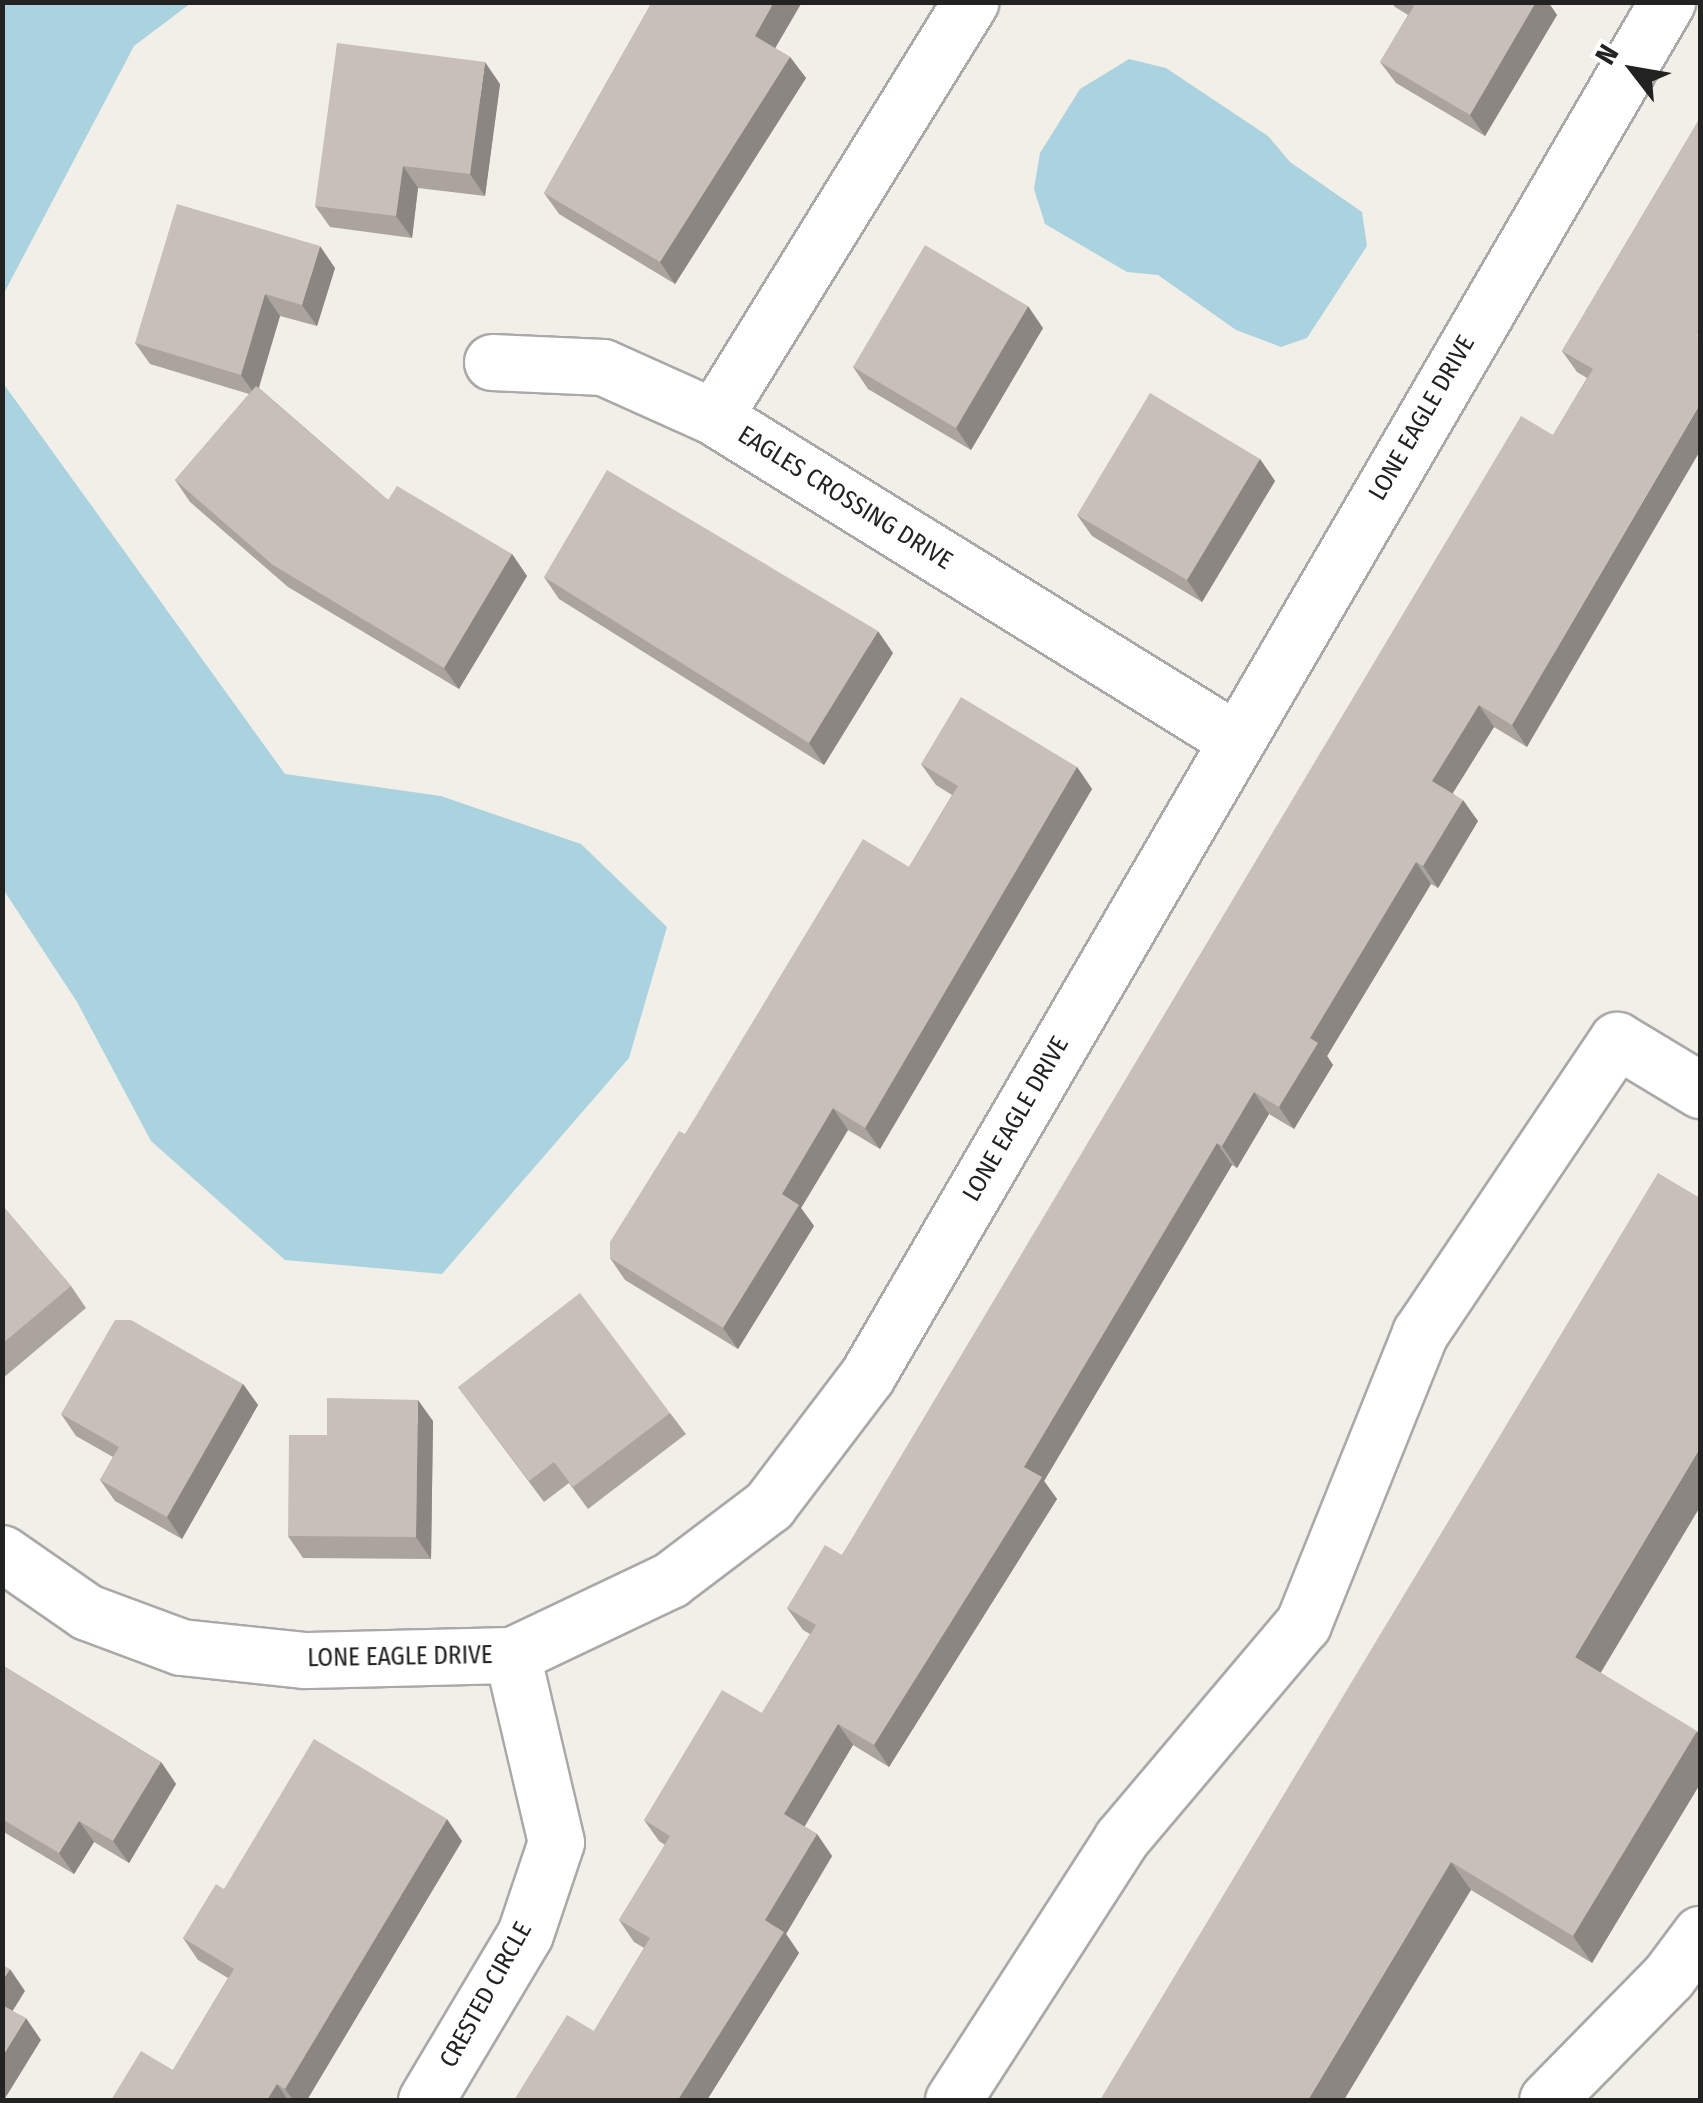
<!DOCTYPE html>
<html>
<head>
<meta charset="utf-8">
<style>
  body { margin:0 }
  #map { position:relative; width:1703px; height:2103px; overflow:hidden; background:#f2efe9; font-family:"Fira Sans Condensed",sans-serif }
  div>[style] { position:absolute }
  .water>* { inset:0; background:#aad3df }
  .roads { filter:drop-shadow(2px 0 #a9a9a9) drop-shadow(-2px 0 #a9a9a9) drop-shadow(0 2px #a9a9a9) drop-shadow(0 -2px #a9a9a9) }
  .minor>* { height:55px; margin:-27.5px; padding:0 27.5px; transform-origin:27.5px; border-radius:27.5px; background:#fff }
  .wall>* { inset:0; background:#aba49e }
  .shaded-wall>* { inset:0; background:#8b8681 }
  .building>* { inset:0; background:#c7bfb8 }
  span { translate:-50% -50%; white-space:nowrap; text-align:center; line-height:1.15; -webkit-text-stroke:8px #fff; paint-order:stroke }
  .street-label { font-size:25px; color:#222 }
  .frame { position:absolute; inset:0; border:5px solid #222; pointer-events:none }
  .north { position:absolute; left:1583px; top:20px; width:100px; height:100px; -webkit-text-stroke:8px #fff; paint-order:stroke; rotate:301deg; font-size:28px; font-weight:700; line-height:40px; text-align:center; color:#222 }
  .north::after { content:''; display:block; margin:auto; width:35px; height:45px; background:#222; clip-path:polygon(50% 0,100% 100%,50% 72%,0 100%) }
</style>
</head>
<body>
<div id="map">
  <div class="water">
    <div style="clip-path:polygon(3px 2px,191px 3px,134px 46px,3px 295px)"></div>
    <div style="clip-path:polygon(1129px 59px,1166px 68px,1268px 136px,1290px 162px,1362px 212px,1367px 246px,1307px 338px,1281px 347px,1236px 330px,1158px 275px,1127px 272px,1045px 224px,1034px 189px,1040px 153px,1080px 89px)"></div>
    <div style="clip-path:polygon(3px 383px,285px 774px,441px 796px,581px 844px,667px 927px,629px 1058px,442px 1274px,285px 1260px,151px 1141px,77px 1002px,3px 889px)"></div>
  </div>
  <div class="roads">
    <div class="minor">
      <div style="left:492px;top:362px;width:111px;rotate:2.6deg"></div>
      <div style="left:603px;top:367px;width:122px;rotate:24.2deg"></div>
      <div style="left:714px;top:417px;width:614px;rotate:31.75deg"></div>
      <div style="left:714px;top:417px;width:488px;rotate:-58.3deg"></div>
      <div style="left:2px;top:1553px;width:103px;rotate:34.8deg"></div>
      <div style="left:87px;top:1612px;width:100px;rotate:20.4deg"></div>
      <div style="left:181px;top:1647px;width:125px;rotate:6deg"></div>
      <div style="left:305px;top:1660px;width:207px;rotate:-1.4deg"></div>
      <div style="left:512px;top:1655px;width:175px;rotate:-25.4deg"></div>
      <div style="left:670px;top:1580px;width:124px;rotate:-37.1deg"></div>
      <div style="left:769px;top:1505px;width:162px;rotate:-52.8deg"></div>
      <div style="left:867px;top:1376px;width:1590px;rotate:-59.79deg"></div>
      <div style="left:426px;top:2100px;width:193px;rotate:-59.2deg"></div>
      <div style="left:525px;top:1934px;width:97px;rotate:-71.4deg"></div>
      <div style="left:556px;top:1842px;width:192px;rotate:-103.2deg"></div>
      <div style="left:953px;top:2100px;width:310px;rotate:-57.2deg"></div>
      <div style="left:1121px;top:1839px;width:282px;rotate:-49.8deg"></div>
      <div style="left:1303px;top:1624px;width:314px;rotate:-68.1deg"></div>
      <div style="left:1420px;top:1333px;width:353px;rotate:-56.1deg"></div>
      <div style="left:1617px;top:1040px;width:97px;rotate:31.1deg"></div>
      <div style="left:1547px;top:2100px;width:173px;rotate:-45.5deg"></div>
      <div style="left:1668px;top:1977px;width:54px;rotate:-53.3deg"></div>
    </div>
  </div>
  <div class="wall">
    <div style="clip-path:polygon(652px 2px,802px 2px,775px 48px,790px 57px,806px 78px,675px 284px,559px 214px,544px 193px)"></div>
    <div style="clip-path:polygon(1391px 2px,1548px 2px,1557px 15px,1485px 136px,1396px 83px,1380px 62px,1408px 15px,1395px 7px)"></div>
    <div style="clip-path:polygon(500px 84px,485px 196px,418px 188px,412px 238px,330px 227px,315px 206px)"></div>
    <div style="clip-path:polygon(1700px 118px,1527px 747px,1494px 727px,1453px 793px,1478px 821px,1438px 888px,1431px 884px,1327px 1056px,1333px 1065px,1294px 1129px,1269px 1114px,1237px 1168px,1232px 1165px,1044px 1481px,1057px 1499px,889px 1767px,853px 1745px,804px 1826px,817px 1834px,832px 1856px,786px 1934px,799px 1953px,707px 2100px,514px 2100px,594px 2031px,644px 1948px,634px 1942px,619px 1920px,665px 1845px,659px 1841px,644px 1820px,762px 1713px,810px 1634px,803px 1630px,787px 1608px,842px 1555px,1553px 435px,1587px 378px,1577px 372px,1562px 351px)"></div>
    <div style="clip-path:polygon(335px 268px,317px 326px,280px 316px,259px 388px,388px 500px,512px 554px,527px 576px,459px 689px,288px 587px,190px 502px,175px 480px,249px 394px,150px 364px,135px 343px)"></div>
    <div style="clip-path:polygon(1043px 328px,971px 450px,868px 389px,853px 367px)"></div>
    <div style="clip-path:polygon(1260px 459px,1275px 481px,1202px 602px,1092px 536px,1077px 515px)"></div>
    <div style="clip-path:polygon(544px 577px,893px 653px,824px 765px,559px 599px)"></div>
    <div style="clip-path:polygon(921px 764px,1077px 767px,1092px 789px,880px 1149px,848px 1130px,801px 1208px,814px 1226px,738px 1349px,625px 1280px,610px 1258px,685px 1134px,909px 867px,952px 795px,936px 785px)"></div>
    <div style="clip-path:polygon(2px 1205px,71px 1286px,86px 1308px,2px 1379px)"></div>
    <div style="clip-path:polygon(243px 1384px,258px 1405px,182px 1539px,115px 1501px,100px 1480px,113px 1457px,76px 1436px,61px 1414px)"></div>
    <div style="clip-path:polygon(458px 1387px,670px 1413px,686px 1434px,588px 1509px,569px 1483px,544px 1502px)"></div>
    <div style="clip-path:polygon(433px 1421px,431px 1559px,303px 1558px,288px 1536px,327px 1435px)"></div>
    <div style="clip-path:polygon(2px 1665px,161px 1762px,176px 1784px,129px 1863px,94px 1842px,74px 1874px,2px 1831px)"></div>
    <div style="clip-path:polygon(1601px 1673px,1700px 1736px,1700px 1784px,1592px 1963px,1471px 1890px,1100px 2100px)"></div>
    <div style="clip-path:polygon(462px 1841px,307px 2100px,111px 2100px,173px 2070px,228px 1978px,198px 1960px,183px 1938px,224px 1889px)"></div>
  </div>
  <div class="shaded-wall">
    <div style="clip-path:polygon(774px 2px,802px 2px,770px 57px,755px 36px)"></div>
    <div style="clip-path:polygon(1536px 2px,1548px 2px,1557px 15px,1485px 136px,1470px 115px)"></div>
    <div style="clip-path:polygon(790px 57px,806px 78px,675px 284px,660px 262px)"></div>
    <div style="clip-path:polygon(485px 62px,500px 84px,485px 196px,470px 174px)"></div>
    <div style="clip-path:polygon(403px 166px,418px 188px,412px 238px,396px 216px)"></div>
    <div style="clip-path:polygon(320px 246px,335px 268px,317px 326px,302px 305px)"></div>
    <div style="clip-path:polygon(265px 294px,280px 316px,256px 396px,241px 375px)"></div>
    <div style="clip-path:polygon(1028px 306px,1043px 328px,971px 450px,956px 428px)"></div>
    <div style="clip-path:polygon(1700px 404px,1700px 451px,1527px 747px,1512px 725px)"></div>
    <div style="clip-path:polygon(1260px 459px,1275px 481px,1202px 602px,1187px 580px)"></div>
    <div style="clip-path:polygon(512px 554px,527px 576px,459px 689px,444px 668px)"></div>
    <div style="clip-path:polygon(878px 631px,893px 653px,824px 765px,809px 743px)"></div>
    <div style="clip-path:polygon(1479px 705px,1494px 727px,1447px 802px,1432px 781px)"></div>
    <div style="clip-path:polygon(1077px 767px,1092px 789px,880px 1149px,865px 1128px)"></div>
    <div style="clip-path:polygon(1463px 800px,1478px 821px,1438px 888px,1423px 866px)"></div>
    <div style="clip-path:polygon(1416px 862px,1431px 884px,1327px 1056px,1333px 1065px,1294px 1129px,1279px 1107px,1310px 1038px)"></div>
    <div style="clip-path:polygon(1254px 1092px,1269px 1114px,1237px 1168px,1222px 1146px)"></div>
    <div style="clip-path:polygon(833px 1108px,848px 1130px,801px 1208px,814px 1226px,738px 1349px,723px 1328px,782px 1194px)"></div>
    <div style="clip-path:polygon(1217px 1143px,1232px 1165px,1044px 1481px,1057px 1499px,889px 1767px,874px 1745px,1024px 1467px)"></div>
    <div style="clip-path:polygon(243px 1384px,258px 1405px,182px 1539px,167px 1517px)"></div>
    <div style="clip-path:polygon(418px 1400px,433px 1421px,431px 1559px,416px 1537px)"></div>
    <div style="clip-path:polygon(1700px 1448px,1700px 1507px,1594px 1684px,1575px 1657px)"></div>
    <div style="clip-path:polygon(838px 1724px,853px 1745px,799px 1836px,784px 1814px)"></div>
    <div style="clip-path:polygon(1697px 1731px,1700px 1736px,1700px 1784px,1592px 1963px,1573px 1936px)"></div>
    <div style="clip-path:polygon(161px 1762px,176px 1784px,129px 1863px,113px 1841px)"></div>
    <div style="clip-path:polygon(447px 1819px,462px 1841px,307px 2100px,293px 2100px,285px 2089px)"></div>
    <div style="clip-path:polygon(79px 1821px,94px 1842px,74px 1874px,59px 1853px)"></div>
    <div style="clip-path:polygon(817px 1834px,832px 1856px,786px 1934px,799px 1953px,707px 2100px,678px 2100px,765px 1920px)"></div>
    <div style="clip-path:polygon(1451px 1862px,1471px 1890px,1344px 2100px,1308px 2100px)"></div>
    <div style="clip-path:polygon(10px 1969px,25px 1991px,7px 2020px,2px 2013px,2px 1981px)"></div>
    <div style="clip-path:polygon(26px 2018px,41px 2040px,4px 2100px,2px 2100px,2px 2057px)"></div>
    <div style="clip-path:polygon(277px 2084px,288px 2100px,267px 2100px)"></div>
  </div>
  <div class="building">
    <div style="clip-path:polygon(652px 2px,774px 2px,755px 36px,790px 57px,660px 262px,544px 193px)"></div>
    <div style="clip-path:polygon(1409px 2px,1536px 2px,1470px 115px,1380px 62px,1414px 6px)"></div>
    <div style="clip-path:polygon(337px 43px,485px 62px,470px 174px,403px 166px,396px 216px,315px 206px)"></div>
    <div style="clip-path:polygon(1700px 118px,1700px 330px,1697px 336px,1700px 338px,1700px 404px,1512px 725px,1479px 705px,1432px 781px,1463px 800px,1423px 866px,1416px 862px,1310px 1038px,1318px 1043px,1279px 1107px,1254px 1092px,1222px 1146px,1217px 1143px,1024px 1467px,1042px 1477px,874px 1745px,838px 1724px,784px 1814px,817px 1834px,765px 1920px,784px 1932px,678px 2100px,514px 2100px,567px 2015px,594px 2031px,650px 1938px,619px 1920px,670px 1836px,644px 1820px,722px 1690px,762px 1713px,816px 1625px,787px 1608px,825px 1545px,842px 1555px,1521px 416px,1553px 435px,1593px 369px,1562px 351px)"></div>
    <div style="clip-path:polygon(177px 204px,320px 246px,302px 305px,265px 294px,241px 375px,135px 343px)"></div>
    <div style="clip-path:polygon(925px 245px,1028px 306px,956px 428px,853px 367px)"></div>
    <div style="clip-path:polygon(256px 386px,388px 500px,397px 486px,512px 554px,444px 668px,273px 565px,175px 480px)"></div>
    <div style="clip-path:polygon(1150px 393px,1260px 459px,1187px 580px,1077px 515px)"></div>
    <div style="clip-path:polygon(607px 470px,878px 631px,809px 743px,544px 577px)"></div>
    <div style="clip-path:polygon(961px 697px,1077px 767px,865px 1128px,833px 1108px,782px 1194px,799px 1205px,723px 1328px,610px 1258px,610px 1242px,679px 1131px,685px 1134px,863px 839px,909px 867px,958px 786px,921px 764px)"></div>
    <div style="clip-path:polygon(1658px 1173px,1700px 1198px,1700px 1448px,1575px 1657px,1697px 1731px,1573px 1936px,1451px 1862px,1308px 2100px,1100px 2100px)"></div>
    <div style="clip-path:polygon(2px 1205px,71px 1286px,2px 1344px)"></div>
    <div style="clip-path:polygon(580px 1293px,670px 1413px,573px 1487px,554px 1462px,529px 1481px,458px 1387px)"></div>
    <div style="clip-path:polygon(115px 1320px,131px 1320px,243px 1384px,167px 1517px,100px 1480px,119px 1447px,61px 1414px)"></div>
    <div style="clip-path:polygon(327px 1398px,418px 1400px,416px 1537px,288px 1536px,289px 1435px,327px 1435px)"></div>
    <div style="clip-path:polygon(2px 1665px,161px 1762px,113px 1841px,79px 1821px,59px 1853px,2px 1819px)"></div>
    <div style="clip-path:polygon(314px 1739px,447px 1819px,285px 2089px,277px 2084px,267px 2100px,111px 2100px,141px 2051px,173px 2070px,234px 1969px,183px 1938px,216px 1884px,224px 1889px)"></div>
    <div style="clip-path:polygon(2px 1965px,10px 1969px,2px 1981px)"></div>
    <div style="clip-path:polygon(2px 2005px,26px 2018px,2px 2057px)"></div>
  </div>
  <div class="street-label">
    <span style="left:1422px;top:418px;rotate:-60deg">LONE EAGLE DRIVE</span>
    <span style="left:845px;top:498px;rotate:32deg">EAGLES CROSSING DRIVE</span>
    <span style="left:1016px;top:1119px;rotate:-60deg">LONE EAGLE DRIVE</span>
    <span style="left:400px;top:1657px;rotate:-1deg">LONE EAGLE DRIVE</span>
    <span style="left:486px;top:1995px;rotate:-61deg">CRESTED CIRCLE</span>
  </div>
  <div class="frame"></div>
  <div class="north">N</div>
</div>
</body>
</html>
